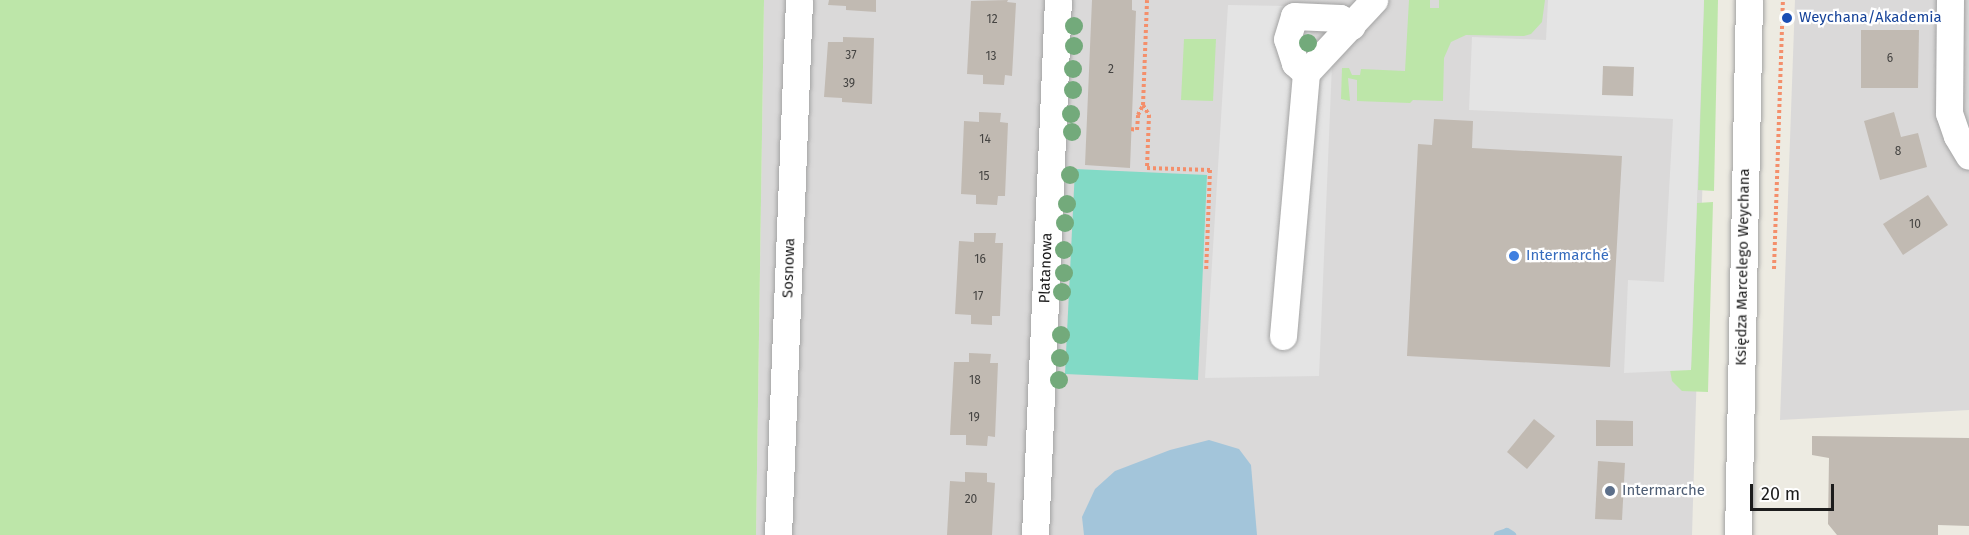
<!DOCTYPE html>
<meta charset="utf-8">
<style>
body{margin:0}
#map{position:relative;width:1969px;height:535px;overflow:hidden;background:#edebe2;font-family:"Fira Sans",sans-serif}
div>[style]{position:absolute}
.residential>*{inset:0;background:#dad9d9}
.grass>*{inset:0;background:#bde6a9}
.pitch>*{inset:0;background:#82dac6}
.parking>*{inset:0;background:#e4e4e4}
.water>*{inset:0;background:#a3c5da}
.stream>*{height:8px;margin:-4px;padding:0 4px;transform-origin:4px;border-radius:4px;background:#a3c5da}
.building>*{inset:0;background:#c1bab2}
.path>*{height:4px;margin-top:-2px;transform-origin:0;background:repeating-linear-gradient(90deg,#f48f6b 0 3px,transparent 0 6px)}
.roads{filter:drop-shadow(0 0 2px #a3a3a3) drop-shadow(0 0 2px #a3a3a3)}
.minor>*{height:27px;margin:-13.5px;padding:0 13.5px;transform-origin:13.5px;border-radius:13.5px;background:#fff}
.trees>*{width:18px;height:18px;margin:-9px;border-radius:50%;background:#73aa7b}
.dots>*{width:16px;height:16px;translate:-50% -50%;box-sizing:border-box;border:3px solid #fff;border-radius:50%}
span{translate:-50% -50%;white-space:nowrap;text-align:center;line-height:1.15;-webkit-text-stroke:4.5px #fff;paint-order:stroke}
.number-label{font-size:12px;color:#454442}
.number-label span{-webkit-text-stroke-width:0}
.transit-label{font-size:15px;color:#164399}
.left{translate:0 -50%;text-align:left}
.shop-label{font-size:15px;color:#366cbe}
.street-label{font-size:15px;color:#1c1c1c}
.service-label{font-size:15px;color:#4e5e75}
.scale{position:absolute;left:1750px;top:484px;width:84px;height:27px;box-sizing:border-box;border:3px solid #1c1c1c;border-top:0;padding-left:8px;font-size:18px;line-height:21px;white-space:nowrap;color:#1c1c1c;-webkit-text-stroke:4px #fff;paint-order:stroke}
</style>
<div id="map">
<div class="residential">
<div style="clip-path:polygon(764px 0,1708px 0,1692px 535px,756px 535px)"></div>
<div style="clip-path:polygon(1795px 0,1969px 0,1969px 410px,1780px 420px)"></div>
</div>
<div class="grass">
<div style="clip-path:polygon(0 0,764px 0,756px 535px,0 535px)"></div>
<div style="clip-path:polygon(1409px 0,1430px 0,1430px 8px,1439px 8px,1439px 0,1545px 0,1542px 22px,1531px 34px,1524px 36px,1466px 35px,1451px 42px,1444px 58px,1443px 101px,1413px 100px,1410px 103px,1357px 101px,1357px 80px,1348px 78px,1350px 101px,1341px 99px,1342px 68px,1349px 68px,1352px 75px,1360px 75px,1361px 69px,1405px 71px)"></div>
<div style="clip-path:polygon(1704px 0,1718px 0,1714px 191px,1698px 190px)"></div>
<div style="clip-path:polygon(1184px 39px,1216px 39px,1213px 101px,1181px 100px)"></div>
<div style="clip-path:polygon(1713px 202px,1708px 392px,1682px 391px,1672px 381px,1670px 370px,1691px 370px,1697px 203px)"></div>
</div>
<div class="pitch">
<div style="clip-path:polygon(1075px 169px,1207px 175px,1198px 380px,1065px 374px)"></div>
</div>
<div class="parking">
<div style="clip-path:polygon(1548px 0,1704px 0,1691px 370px,1624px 373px,1628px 280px,1664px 282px,1673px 119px,1469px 110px,1472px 37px,1546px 40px)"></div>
<div style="clip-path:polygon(1228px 5px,1292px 6px,1332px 64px,1319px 376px,1205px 378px)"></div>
</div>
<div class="water">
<div style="clip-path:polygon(1209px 440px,1239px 449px,1251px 465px,1257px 535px,1084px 535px,1082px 517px,1095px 489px,1115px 471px,1170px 450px)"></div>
</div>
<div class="stream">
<div style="left:1498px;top:535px;width:9px;rotate:-18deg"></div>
<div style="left:1507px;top:532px;width:6px;rotate:31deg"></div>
</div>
<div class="building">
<div style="clip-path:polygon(829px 0,876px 0,876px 12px,846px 10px,846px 6px,828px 5px)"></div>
<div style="clip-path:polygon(1008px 0,1007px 2px,1016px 3px,1012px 76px,1005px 75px,1004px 85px,983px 84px,983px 75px,967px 74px,971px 1px)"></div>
<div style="clip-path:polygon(1092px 0,1132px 0,1132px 10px,1136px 11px,1130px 168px,1085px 165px)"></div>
<div style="clip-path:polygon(1861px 30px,1919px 30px,1918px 88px,1861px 88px)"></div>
<div style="clip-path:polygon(843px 37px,874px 38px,872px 104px,842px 102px,842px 98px,824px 97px,828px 42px,843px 42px)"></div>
<div style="clip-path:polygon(1603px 66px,1634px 67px,1633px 96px,1602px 95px)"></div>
<div style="clip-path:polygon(979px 112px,1001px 113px,1000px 122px,1008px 123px,1005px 196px,998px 196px,997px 205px,976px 204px,976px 195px,961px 194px,964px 121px,979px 122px)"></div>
<div style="clip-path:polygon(1894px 112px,1901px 137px,1918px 133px,1927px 167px,1880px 180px,1864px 121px)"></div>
<div style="clip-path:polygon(1434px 119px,1473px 121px,1472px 148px,1622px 156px,1610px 367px,1407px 356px,1418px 144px,1432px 145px)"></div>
<div style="clip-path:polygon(1928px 195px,1948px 225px,1903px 255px,1883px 224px)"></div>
<div style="clip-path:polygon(974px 233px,996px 233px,995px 243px,1003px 243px,1000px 316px,992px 316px,992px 325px,971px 324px,971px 315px,955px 314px,959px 241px,974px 242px)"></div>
<div style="clip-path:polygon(969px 353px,991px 354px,990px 363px,998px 363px,995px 437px,988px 436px,987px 446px,966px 445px,966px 435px,950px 435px,954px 362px,969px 362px)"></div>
<div style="clip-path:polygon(1534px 419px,1555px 436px,1527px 469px,1507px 452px)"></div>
<div style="clip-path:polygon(1596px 420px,1633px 421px,1633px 446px,1596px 446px)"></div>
<div style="clip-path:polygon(1812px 436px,1969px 438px,1969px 526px,1938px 525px,1938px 535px,1837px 535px,1828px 524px,1829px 458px,1812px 455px)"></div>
<div style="clip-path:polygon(1598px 461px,1625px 463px,1622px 520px,1595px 519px)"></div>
<div style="clip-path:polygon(965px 472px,987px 473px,987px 482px,995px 483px,992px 535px,947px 535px,950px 481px,965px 482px)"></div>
</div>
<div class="path">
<div style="left:1143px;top:105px;width:12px;rotate:59deg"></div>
<div style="left:1149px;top:115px;width:53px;rotate:92.2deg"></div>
<div style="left:1147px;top:168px;width:63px;rotate:1.8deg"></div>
<div style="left:1210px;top:170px;width:102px;rotate:92.2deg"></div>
<div style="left:1131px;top:129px;width:6px;rotate:9deg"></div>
<div style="left:1137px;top:130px;width:15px;rotate:-86deg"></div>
<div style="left:1138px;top:115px;width:11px;rotate:-63deg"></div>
<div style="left:1143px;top:105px;width:105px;rotate:-87.8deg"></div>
<div style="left:1774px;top:269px;width:269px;rotate:-88.1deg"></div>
</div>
<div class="roads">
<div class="minor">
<div style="left:1950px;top:0;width:113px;rotate:90.5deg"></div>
<div style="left:1949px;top:113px;width:24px;rotate:71deg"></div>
<div style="left:1957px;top:136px;width:23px;rotate:59deg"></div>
<div style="left:1306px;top:73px;width:15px;rotate:-138deg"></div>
<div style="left:1295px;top:63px;width:25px;rotate:-108deg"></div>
<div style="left:1287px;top:39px;width:24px;rotate:-73deg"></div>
<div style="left:1294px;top:16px;width:46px;rotate:2.5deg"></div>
<div style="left:1340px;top:18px;width:14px;rotate:34deg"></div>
<div style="left:1283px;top:336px;width:264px;rotate:-85deg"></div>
<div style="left:1306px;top:73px;width:100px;rotate:-47deg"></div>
<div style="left:778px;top:535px;width:535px;rotate:-87.75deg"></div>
<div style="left:1035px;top:535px;width:535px;rotate:-87.54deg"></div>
<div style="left:1738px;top:535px;width:535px;rotate:-88.82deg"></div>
</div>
</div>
<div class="trees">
<div style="left:1074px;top:26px"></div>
<div style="left:1308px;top:43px"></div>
<div style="left:1074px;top:46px"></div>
<div style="left:1073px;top:69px"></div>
<div style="left:1073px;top:90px"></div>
<div style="left:1071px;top:114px"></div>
<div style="left:1072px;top:132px"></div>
<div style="left:1070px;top:175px"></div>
<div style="left:1067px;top:204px"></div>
<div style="left:1065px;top:223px"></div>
<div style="left:1064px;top:250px"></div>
<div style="left:1064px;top:273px"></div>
<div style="left:1062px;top:292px"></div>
<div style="left:1061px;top:335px"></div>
<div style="left:1060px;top:358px"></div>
<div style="left:1059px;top:380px"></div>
</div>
<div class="dots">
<div style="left:1787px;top:18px;background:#1a4fb4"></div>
<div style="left:1514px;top:256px;background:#3f7fe0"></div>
<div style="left:1610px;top:491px;background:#5c6f8a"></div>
</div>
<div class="number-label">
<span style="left:992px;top:20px">12</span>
<span style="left:851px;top:56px">37</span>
<span style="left:991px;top:57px">13</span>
<span style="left:1890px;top:59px">6</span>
<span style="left:1111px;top:70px">2</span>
<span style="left:849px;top:84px">39</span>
<span style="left:985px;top:140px">14</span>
<span style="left:1898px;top:152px">8</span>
<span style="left:984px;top:177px">15</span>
<span style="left:1915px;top:225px">10</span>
<span style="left:980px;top:260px">16</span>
<span style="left:978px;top:297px">17</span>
<span style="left:975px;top:381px">18</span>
<span style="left:974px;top:418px">19</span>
<span style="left:971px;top:500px">20</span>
</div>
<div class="transit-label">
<span class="left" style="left:1799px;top:18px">Weychana/Akademia</span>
</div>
<div class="shop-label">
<span class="left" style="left:1526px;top:256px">Intermarché</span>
</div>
<div class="street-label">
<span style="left:1743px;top:267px;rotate:-89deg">Księdza Marcelego Weychana</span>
<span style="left:789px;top:268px;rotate:-88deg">Sosnowa</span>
<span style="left:1046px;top:268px;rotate:-88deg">Platanowa</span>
</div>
<div class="service-label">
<span class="left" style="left:1622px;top:491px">Intermarche</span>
</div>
<div class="scale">20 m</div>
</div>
